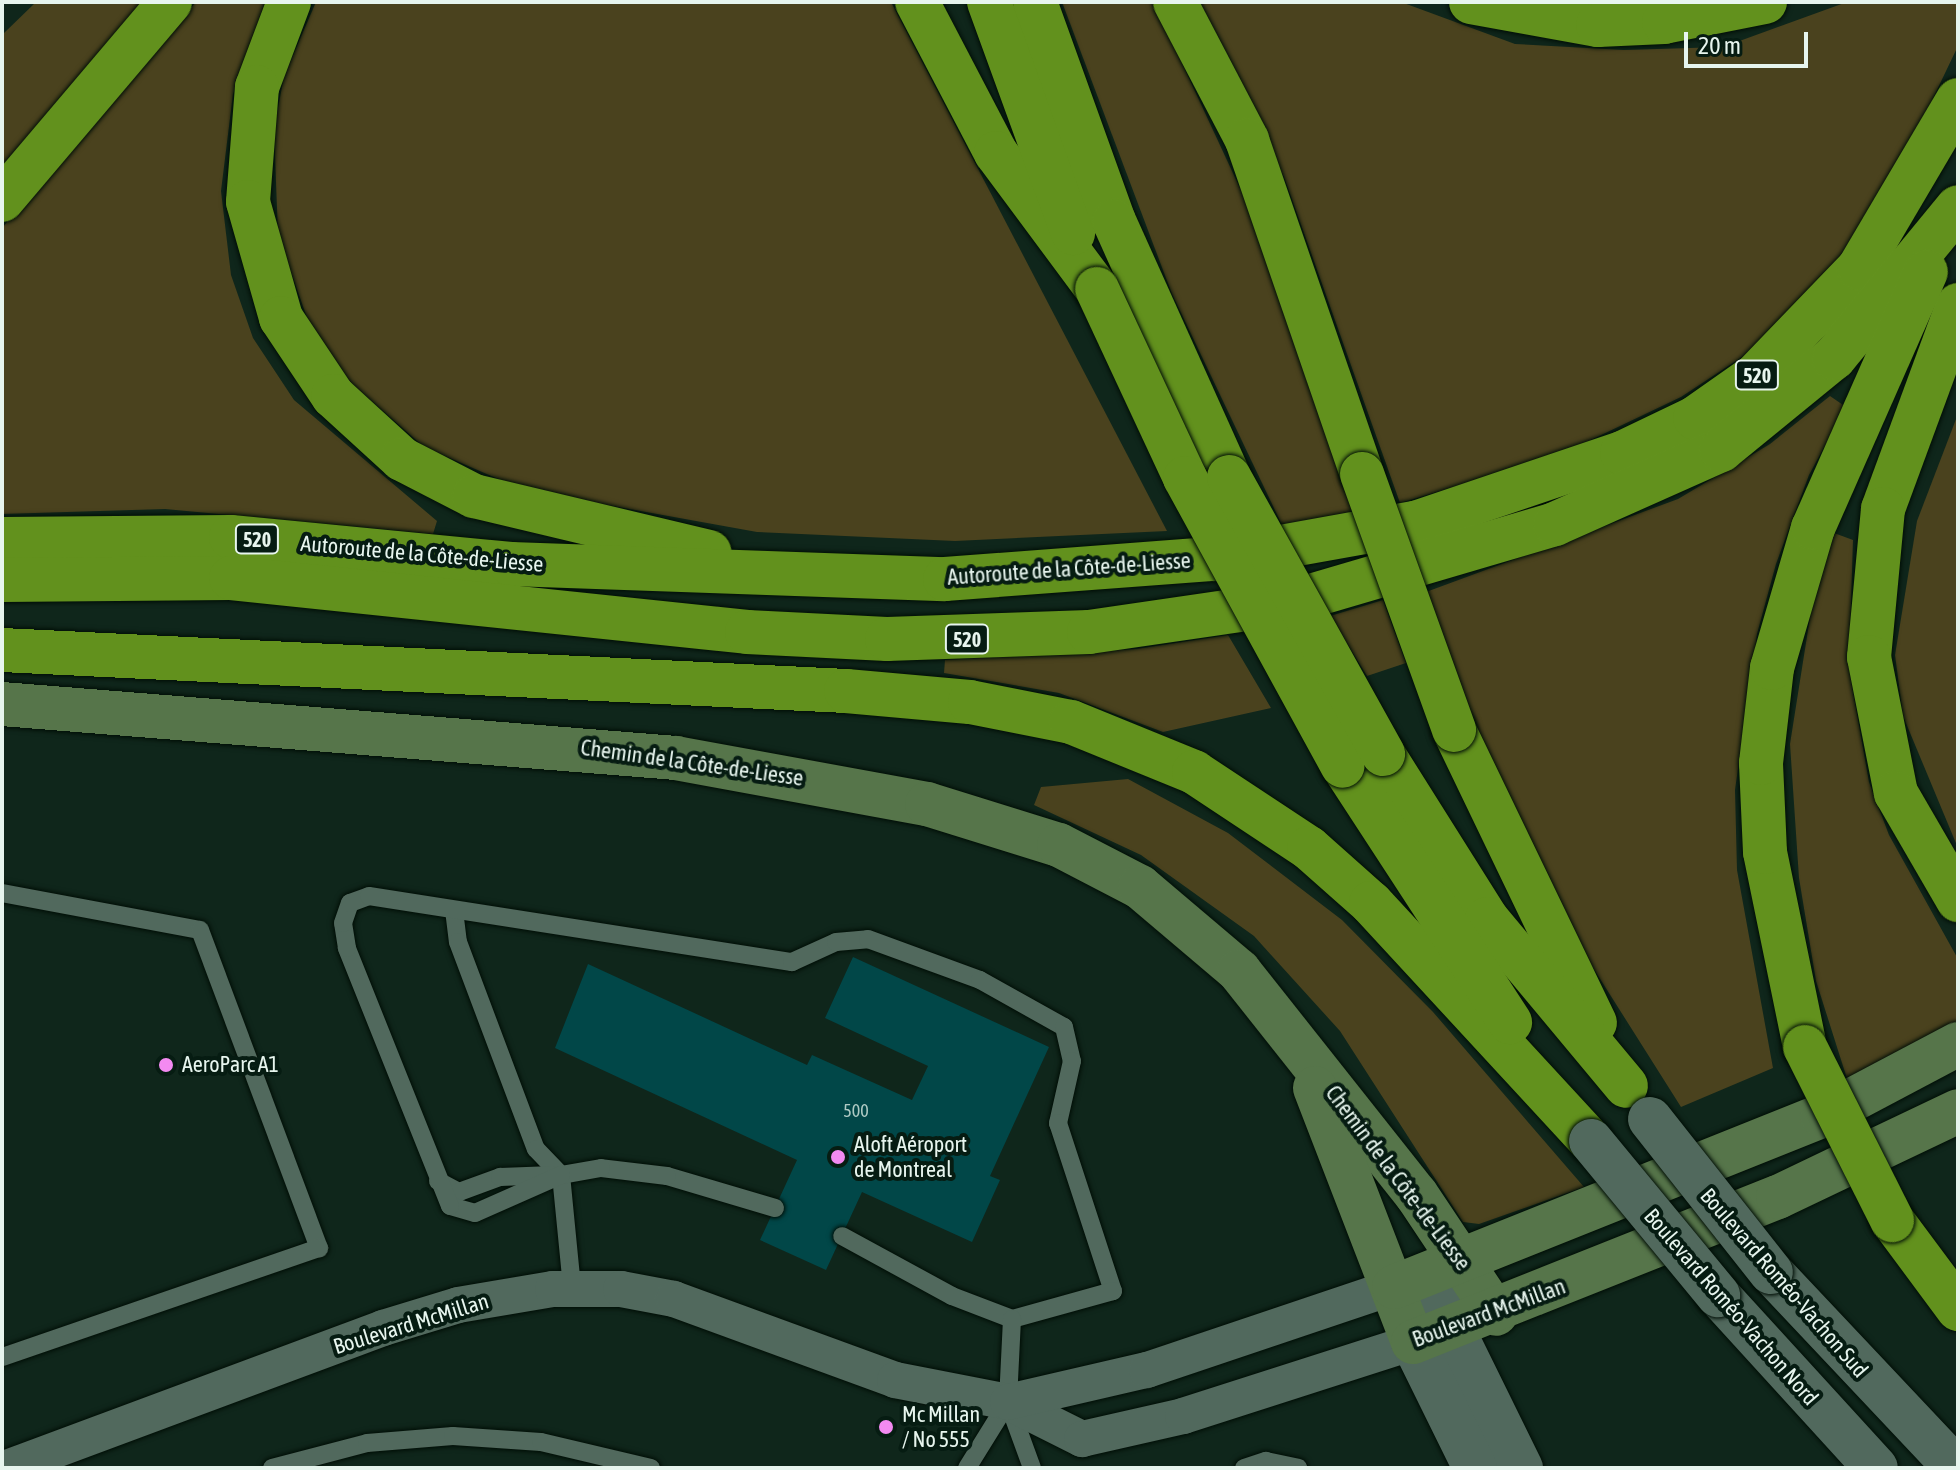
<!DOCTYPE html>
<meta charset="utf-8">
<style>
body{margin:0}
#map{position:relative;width:1960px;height:1470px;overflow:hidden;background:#0f261b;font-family:"Asap Condensed",sans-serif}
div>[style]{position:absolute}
.green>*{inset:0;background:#4a421e}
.building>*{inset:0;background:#014748}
.roads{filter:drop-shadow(0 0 2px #000e06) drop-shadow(0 0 2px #000e06)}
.service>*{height:18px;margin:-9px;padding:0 9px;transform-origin:9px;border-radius:9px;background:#51695d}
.minor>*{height:36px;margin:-18px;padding:0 18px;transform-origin:18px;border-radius:18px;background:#51695d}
.tertiary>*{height:44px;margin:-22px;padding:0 22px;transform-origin:22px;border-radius:22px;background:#51695d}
.secondary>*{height:44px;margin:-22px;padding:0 22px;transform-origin:22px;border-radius:22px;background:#56754a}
.motorway>*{height:44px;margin:-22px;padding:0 22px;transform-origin:22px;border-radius:22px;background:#62911d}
.bridges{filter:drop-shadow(0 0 2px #000e06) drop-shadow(0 0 2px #000e06)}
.tertiary-bridge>*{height:44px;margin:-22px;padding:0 22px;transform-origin:22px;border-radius:22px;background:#51695d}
.motorway-bridge>*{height:44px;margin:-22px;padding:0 22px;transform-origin:22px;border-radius:22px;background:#62911d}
.dots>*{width:22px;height:22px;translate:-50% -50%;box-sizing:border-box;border:4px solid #061c12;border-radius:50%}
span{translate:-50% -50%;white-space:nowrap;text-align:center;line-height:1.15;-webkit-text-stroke:8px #061c12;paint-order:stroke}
.number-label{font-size:18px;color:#aecac4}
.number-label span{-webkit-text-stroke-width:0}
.shield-label span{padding:2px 6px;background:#061c12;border:2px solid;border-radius:6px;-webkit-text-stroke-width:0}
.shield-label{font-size:20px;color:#e7f5ee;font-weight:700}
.street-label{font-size:22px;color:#e7f5ee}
.poi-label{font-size:22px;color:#e7f5ee}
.left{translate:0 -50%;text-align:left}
.frame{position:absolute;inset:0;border:4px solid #e7f5ee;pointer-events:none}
.scale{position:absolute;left:1684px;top:32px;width:124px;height:36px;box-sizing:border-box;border:4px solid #e7f5ee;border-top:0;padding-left:10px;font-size:24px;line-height:28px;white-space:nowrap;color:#e7f5ee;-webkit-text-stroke:6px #061c12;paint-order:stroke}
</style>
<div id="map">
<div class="green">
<div style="clip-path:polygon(36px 2px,144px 2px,2px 168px,2px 35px)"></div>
<div style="clip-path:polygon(196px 2px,265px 2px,233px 94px,221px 191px,231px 275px,253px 338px,294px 400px,437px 521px,433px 534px,165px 509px,2px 514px,2px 228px)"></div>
<div style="clip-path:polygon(316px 2px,891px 2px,1167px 531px,955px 541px,757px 532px,524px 490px,424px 447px,344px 377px,312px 332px,278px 235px,274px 129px,284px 76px)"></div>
<div style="clip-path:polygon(1062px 2px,1154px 3px,1258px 227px,1357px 515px,1282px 525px,1172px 294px)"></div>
<div style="clip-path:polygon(1195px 2px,1401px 2px,1515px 44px,1624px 50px,1723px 47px,1847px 2px,1958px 2px,1958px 46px,1879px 211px,1771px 338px,1681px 397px,1555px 457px,1400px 503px,1284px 177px)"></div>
<div style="clip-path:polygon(1830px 396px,1846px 407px,1809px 475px,1776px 564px,1757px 634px,1735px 790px,1737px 870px,1773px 1068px,1681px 1107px,1578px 944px,1503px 804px,1426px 592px,1678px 499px,1770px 444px)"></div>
<div style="clip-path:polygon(1958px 414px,1958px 848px,1903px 716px,1895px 655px,1917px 521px)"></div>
<div style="clip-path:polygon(1834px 533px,1853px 540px,1849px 669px,1869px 782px,1889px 835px,1958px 959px,1958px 1024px,1849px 1085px,1816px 981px,1799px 878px,1790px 744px,1811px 611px)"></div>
<div style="clip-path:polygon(1383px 600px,1406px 663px,1367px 676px,1330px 616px)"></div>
<div style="clip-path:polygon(1228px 635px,1271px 708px,1163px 732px,1059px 693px,944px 673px,945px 660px,1136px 649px)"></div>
<div style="clip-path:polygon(1128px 779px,1228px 833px,1342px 920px,1433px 1012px,1584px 1187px,1479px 1224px,1463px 1222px,1340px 1031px,1254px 936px,1141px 855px,1034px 805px,1041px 787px)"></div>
</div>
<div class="building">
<div style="clip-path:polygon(853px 957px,1049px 1047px,990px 1176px,1000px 1180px,972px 1242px,862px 1192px,826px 1270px,760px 1240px,797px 1160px,555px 1048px,588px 964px,807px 1065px,812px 1055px,912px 1100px,928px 1066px,825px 1018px)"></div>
</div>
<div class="roads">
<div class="service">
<div style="left:2px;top:893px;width:201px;rotate:10.6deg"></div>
<div style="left:200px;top:930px;width:340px;rotate:69.5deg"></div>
<div style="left:319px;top:1248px;width:335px;rotate:161deg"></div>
<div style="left:454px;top:910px;width:32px;rotate:83deg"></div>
<div style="left:458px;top:942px;width:221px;rotate:69.4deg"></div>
<div style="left:536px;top:1149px;width:36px;rotate:46deg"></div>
<div style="left:561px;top:1175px;width:114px;rotate:84.4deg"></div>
<div style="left:438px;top:1181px;width:24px;rotate:28deg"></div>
<div style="left:459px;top:1192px;width:44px;rotate:-20.1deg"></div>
<div style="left:500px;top:1177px;width:53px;rotate:-2.2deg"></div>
<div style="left:775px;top:1208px;width:113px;rotate:-163.5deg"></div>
<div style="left:667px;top:1176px;width:66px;rotate:-173.1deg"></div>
<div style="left:601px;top:1168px;width:41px;rotate:170.1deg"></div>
<div style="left:561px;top:1175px;width:94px;rotate:156.2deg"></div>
<div style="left:475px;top:1213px;width:26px;rotate:-164deg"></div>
<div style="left:450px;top:1206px;width:278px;rotate:-111.8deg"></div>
<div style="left:347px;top:948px;width:25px;rotate:-99deg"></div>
<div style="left:343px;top:923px;width:21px;rotate:-71deg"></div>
<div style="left:350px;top:903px;width:20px;rotate:-20deg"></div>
<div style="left:369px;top:896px;width:428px;rotate:8.9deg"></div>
<div style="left:792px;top:962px;width:48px;rotate:-24.4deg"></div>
<div style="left:836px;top:942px;width:32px;rotate:-5deg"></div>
<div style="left:868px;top:939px;width:119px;rotate:20.1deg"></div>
<div style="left:980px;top:980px;width:96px;rotate:29.2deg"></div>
<div style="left:1064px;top:1027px;width:35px;rotate:77deg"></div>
<div style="left:1072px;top:1061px;width:64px;rotate:102.7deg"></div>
<div style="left:1058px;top:1123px;width:177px;rotate:71.9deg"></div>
<div style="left:1113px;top:1291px;width:105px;rotate:164.5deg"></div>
<div style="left:1012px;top:1319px;width:64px;rotate:-159deg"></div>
<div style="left:952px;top:1296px;width:125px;rotate:-151.4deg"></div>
<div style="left:1012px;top:1319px;width:83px;rotate:92.8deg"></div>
<div style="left:1008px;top:1402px;width:70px;rotate:70deg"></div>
<div style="left:272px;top:1468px;width:98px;rotate:-14.7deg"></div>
<div style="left:367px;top:1443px;width:86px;rotate:-4.7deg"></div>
<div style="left:453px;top:1436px;width:88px;rotate:3.9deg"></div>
<div style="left:541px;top:1442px;width:113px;rotate:13.3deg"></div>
<div style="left:967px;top:1468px;width:78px;rotate:-58.2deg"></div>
<div style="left:1244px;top:1468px;width:23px;rotate:-18deg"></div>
<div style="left:1266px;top:1461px;width:33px;rotate:12deg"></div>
</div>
<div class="minor">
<div style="left:1008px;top:1402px;width:83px;rotate:26.6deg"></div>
<div style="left:1082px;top:1439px;width:104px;rotate:-12.8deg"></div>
<div style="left:1183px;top:1416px;width:242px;rotate:-17.8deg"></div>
<div style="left:7px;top:1468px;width:401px;rotate:-20.4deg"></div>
<div style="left:383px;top:1328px;width:78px;rotate:-17deg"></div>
<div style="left:458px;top:1305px;width:96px;rotate:-9.6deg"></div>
<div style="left:553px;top:1289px;width:68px"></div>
<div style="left:621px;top:1289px;width:54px;rotate:10.7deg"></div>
<div style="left:674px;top:1299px;width:235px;rotate:20.1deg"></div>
<div style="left:895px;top:1380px;width:115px;rotate:11deg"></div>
<div style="left:1008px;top:1402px;width:143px;rotate:-13deg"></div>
<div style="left:1147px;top:1370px;width:261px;rotate:-18.6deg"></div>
</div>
<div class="tertiary">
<div style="left:1771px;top:1272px;width:270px;rotate:46.7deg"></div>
<div style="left:1427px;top:1277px;width:213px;rotate:63.8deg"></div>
<div style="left:1718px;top:1295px;width:234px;rotate:47.6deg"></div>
<div style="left:1413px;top:1342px;width:140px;rotate:63.8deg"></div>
</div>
<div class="secondary">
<div style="left:2px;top:704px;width:676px;rotate:4.58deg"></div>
<div style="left:676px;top:758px;width:255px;rotate:10.4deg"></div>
<div style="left:927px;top:804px;width:138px;rotate:17.3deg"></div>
<div style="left:1059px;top:845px;width:91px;rotate:27.4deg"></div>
<div style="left:1140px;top:887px;width:130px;rotate:40.3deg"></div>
<div style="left:1239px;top:971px;width:285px;rotate:51.6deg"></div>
<div style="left:1416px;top:1194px;width:144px;rotate:56.3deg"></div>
<div style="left:1315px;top:1088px;width:272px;rotate:68.9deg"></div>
<div style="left:1413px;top:1342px;width:393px;rotate:-21.7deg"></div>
<div style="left:1778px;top:1197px;width:199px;rotate:-25.5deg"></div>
<div style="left:1394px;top:1287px;width:461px;rotate:-21.8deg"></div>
<div style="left:1822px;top:1116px;width:154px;rotate:-27.9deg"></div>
</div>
<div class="motorway">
<div style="left:289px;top:2px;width:91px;rotate:110.6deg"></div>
<div style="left:257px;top:87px;width:115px;rotate:94.5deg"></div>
<div style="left:248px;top:202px;width:121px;rotate:74.1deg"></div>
<div style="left:281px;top:318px;width:94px;rotate:56.3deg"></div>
<div style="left:333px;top:396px;width:93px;rotate:42.4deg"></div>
<div style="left:402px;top:459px;width:81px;rotate:27.2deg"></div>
<div style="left:474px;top:496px;width:242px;rotate:13.4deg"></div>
<div style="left:917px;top:2px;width:170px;rotate:62.4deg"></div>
<div style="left:996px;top:153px;width:169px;rotate:53.4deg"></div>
<div style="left:989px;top:2px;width:246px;rotate:70deg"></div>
<div style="left:1035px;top:2px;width:233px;rotate:70.2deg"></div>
<div style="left:1114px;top:221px;width:281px;rotate:65.8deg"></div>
<div style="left:1175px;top:2px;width:156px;rotate:62.4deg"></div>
<div style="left:1247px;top:140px;width:353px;rotate:71deg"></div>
<div style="left:1471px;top:2px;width:129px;rotate:10.3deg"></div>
<div style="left:1598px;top:25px;width:66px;rotate:-2.6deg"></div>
<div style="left:1664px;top:22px;width:103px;rotate:-11.2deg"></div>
<div style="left:2px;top:200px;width:260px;rotate:-49.7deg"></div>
<div style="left:1958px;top:305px;width:217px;rotate:110.2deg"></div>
<div style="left:1883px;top:509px;width:149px;rotate:95.4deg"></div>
<div style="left:1869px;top:657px;width:139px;rotate:78.8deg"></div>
<div style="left:1896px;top:793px;width:124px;rotate:59.9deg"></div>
<div style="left:2px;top:539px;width:229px;rotate:-0.5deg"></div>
<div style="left:231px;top:537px;width:281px;rotate:5.5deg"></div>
<div style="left:511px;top:564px;width:434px;rotate:2deg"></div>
<div style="left:945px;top:579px;width:270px;rotate:-4.3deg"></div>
<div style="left:1214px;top:559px;width:204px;rotate:-10.2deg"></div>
<div style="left:1415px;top:523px;width:219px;rotate:-18.7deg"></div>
<div style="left:1622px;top:453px;width:81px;rotate:-25.6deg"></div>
<div style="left:1695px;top:418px;width:73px;rotate:-35deg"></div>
<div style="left:1755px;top:376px;width:150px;rotate:-46.1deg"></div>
<div style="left:1859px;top:268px;width:195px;rotate:-59.5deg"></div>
<div style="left:2px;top:580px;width:229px;rotate:-0.5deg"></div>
<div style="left:231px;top:578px;width:519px;rotate:5.97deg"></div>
<div style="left:747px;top:632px;width:140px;rotate:2.9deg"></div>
<div style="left:887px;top:639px;width:202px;rotate:-2deg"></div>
<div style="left:1089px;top:632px;width:200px;rotate:-8.3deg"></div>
<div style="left:1287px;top:603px;width:279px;rotate:-16.4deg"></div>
<div style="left:1555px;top:524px;width:182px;rotate:-24deg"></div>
<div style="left:1721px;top:450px;width:146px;rotate:-39.2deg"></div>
<div style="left:1834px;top:358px;width:195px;rotate:-50.6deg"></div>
<div style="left:2px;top:650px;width:845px;rotate:2.78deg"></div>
<div style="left:846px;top:691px;width:124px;rotate:5.1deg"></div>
<div style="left:970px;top:702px;width:103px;rotate:11.2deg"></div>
<div style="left:1071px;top:722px;width:133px;rotate:22.1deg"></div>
<div style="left:1194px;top:772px;width:138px;rotate:33.5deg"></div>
<div style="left:1309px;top:848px;width:83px;rotate:41.6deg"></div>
<div style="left:1371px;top:903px;width:324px;rotate:47.3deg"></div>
<div style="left:1454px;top:730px;width:325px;rotate:64.3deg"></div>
<div style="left:1383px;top:754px;width:195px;rotate:57.8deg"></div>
<div style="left:1487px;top:919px;width:217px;rotate:50.2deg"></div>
<div style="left:1343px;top:766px;width:306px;rotate:56.9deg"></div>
<div style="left:1805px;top:1047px;width:199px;rotate:-101.6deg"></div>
<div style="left:1765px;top:852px;width:89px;rotate:-92.6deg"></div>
<div style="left:1761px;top:763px;width:96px;rotate:-83.4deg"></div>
<div style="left:1772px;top:668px;width:146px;rotate:-73.7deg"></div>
<div style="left:1813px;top:528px;width:280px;rotate:-66.2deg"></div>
<div style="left:1892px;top:1220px;width:111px;rotate:53.4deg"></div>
</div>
</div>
<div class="bridges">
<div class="tertiary-bridge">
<div style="left:1650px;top:1119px;width:195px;rotate:51.7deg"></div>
<div style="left:1591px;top:1141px;width:200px;rotate:50.5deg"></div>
</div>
<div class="motorway-bridge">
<div style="left:1097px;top:289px;width:208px;rotate:65deg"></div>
<div style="left:1185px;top:478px;width:328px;rotate:61.3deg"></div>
<div style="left:1362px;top:474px;width:272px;rotate:70.2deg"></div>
<div style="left:1229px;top:477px;width:317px;rotate:60.9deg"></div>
<div style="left:1805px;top:1047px;width:194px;rotate:63.3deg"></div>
</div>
</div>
<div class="dots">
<div style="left:166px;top:1065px;background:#f38af1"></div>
<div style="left:838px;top:1157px;background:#f38af1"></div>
<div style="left:886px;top:1427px;background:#f38af1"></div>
</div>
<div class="number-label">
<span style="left:856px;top:1111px">500</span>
</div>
<div class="shield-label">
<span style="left:1757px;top:375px">520</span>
<span style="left:257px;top:539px">520</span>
<span style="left:967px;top:639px">520</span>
</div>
<div class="street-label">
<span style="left:422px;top:554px;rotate:5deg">Autoroute de la Côte-de-Liesse</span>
<span style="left:1069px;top:569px;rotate:-4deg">Autoroute de la Côte-de-Liesse</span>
<span style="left:692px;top:763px;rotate:8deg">Chemin de la Côte-de-Liesse</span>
<span style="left:1398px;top:1178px;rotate:53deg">Chemin de la Côte-de-Liesse</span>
<span style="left:1784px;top:1283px;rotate:49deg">Boulevard Roméo-Vachon Sud</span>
<span style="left:1731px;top:1307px;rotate:49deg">Boulevard Roméo-Vachon Nord</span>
<span style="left:1489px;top:1313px;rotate:-20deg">Boulevard McMillan</span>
<span style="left:411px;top:1324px;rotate:-17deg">Boulevard McMillan</span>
</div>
<div class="poi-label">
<span class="left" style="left:182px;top:1065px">AeroParc A1</span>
<span class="left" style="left:854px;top:1157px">Aloft Aéroport<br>de Montreal</span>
<span class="left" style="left:902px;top:1427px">Mc Millan<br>/ No 555</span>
</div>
<div class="frame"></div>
<div class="scale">20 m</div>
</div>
